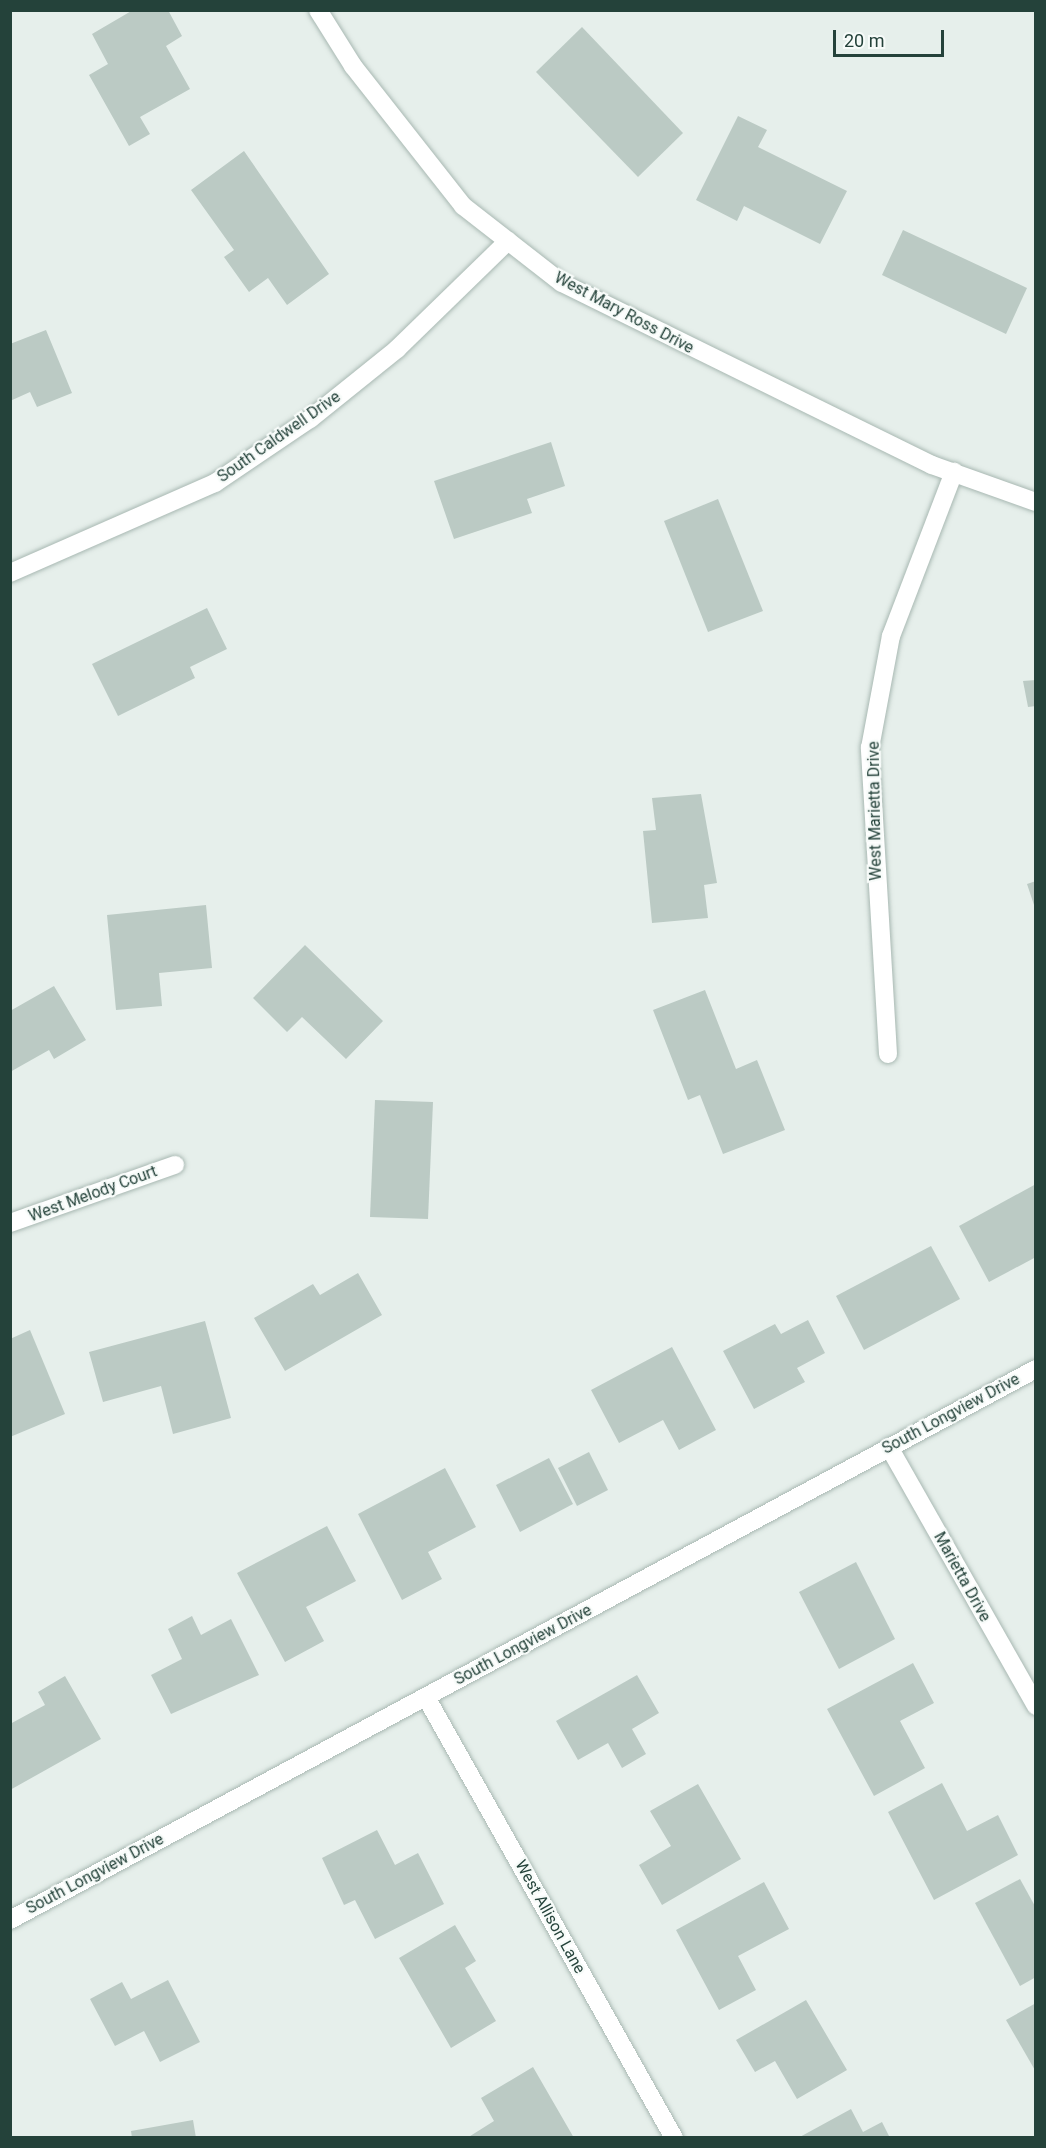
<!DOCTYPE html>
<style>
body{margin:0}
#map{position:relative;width:1046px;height:2148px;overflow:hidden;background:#e6efeb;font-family:Roboto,sans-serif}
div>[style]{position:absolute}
.building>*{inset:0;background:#bbcac4}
.roads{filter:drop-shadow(0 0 2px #a8b8b2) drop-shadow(0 0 2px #a8b8b2)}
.street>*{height:18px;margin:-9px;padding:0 9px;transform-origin:9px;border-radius:9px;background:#fff}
span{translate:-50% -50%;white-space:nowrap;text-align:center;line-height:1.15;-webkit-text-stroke:4.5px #f7fbf9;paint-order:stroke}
.street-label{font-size:16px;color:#24423a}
.frame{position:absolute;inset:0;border:12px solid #24423a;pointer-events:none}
.scale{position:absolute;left:833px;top:30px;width:111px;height:27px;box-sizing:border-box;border:3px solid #24423a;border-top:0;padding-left:8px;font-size:18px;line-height:21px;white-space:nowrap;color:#24423a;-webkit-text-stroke:4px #f7fbf9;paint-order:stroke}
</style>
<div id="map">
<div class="building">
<div style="clip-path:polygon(133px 10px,168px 10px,182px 36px,166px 46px,190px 89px,140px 117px,150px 134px,129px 146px,89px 75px,108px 64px,92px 34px)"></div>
<div style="clip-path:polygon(582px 27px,683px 133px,638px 177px,536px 72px)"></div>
<div style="clip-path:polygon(738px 116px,767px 130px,758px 147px,847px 191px,820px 244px,744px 206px,737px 221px,696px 200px)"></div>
<div style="clip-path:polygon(244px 151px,329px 274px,287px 305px,268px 278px,249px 292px,224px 257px,234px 250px,191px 190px)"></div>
<div style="clip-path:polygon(903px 230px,1027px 288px,1006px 334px,882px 275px)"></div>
<div style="clip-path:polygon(46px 330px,72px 393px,37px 407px,30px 392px,10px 401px,10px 344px)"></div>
<div style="clip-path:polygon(551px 442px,565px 486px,527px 499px,532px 513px,454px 539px,434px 481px)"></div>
<div style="clip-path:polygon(718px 499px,763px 611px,708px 632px,664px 521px)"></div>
<div style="clip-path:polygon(207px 608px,227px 649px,190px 667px,195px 678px,118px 716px,92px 664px)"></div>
<div style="clip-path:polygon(1036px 680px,1036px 706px,1028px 707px,1023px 681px)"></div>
<div style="clip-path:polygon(701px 794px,717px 883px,704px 885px,708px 918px,652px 923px,643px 831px,656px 830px,652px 798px)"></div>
<div style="clip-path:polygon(1036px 881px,1036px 908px,1035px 908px,1027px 884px)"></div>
<div style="clip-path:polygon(206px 905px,212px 968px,159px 973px,162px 1006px,116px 1010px,107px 915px)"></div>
<div style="clip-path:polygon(305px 945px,383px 1021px,346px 1059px,302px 1017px,287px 1032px,253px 998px)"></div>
<div style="clip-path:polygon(54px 986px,86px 1040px,54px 1059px,49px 1050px,10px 1072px,10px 1011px)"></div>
<div style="clip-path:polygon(705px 990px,736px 1069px,757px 1060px,785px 1130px,723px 1154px,700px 1095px,688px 1100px,653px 1010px)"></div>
<div style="clip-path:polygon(375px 1100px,433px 1102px,428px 1219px,370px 1217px)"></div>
<div style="clip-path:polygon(1036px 1184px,1036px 1257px,989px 1282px,959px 1226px)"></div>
<div style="clip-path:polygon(931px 1246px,960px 1299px,864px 1350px,836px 1296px)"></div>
<div style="clip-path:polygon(358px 1273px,382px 1315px,285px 1371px,254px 1318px,313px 1284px,320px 1295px)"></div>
<div style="clip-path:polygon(808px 1320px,825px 1353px,797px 1368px,805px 1382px,754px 1409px,723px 1351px,775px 1324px,781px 1334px)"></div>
<div style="clip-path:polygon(205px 1321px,231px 1418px,173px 1434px,161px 1386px,103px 1402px,89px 1352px)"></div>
<div style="clip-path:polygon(30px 1330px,65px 1414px,10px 1437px,10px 1339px)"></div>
<div style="clip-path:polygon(672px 1347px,716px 1430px,679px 1450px,663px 1420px,619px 1443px,591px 1390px)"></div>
<div style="clip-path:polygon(589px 1452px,608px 1490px,577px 1506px,558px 1468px)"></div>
<div style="clip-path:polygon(549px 1458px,573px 1504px,520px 1532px,496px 1485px)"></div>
<div style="clip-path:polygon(445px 1468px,476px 1527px,428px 1552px,442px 1579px,402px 1600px,358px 1514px)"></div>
<div style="clip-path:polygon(327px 1526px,356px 1581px,306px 1607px,324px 1641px,285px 1662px,237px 1573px)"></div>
<div style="clip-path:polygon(856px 1562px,895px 1639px,839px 1669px,799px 1592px)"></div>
<div style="clip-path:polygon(192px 1616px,201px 1635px,231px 1619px,259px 1675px,171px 1714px,151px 1675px,182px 1659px,168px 1629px)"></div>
<div style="clip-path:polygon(913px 1663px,934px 1703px,900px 1721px,925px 1768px,874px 1796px,827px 1709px)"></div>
<div style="clip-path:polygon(637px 1675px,659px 1713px,632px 1729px,646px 1754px,622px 1768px,608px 1743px,578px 1760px,556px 1721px)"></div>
<div style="clip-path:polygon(65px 1676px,101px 1739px,10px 1790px,10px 1724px,45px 1705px,38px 1692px)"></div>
<div style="clip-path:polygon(942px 1783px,967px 1831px,998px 1815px,1018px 1855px,934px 1900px,888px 1812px)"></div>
<div style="clip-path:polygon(698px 1784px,741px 1859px,662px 1905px,639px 1865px,671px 1846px,650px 1811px)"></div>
<div style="clip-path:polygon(377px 1830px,395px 1865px,418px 1853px,444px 1904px,375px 1939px,355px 1900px,344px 1905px,322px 1858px)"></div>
<div style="clip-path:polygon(1020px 1879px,1036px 1908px,1036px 1977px,1020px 1986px,975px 1903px)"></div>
<div style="clip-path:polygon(764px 1882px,789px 1929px,738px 1956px,756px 1990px,719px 2010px,676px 1930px)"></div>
<div style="clip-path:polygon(455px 1925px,476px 1961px,465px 1968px,496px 2021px,451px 2048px,399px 1958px)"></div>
<div style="clip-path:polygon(168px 1980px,200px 2042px,160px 2062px,144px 2031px,115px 2046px,90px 1999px,122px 1982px,131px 1999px)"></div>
<div style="clip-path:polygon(806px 2000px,847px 2070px,797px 2099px,775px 2061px,755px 2072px,736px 2040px)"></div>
<div style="clip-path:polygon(1036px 2003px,1036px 2072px,1006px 2020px)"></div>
<div style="clip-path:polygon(533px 2067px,574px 2138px,467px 2138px,494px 2121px,481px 2098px)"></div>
<div style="clip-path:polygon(851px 2109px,863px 2132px,882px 2122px,890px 2138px,798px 2138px)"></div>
<div style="clip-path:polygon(193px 2120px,196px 2138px,132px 2138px,131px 2131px)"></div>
</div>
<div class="roads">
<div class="street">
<div style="left:318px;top:10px;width:66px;rotate:58deg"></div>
<div style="left:353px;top:66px;width:178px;rotate:51.8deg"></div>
<div style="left:463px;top:206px;width:125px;rotate:37.9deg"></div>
<div style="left:562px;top:283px;width:412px;rotate:26.2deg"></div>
<div style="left:932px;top:465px;width:110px;rotate:19.6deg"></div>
<div style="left:10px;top:573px;width:224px;rotate:-23.7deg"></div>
<div style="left:215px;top:483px;width:115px;rotate:-34deg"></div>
<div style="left:310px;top:419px;width:112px;rotate:-38.8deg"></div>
<div style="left:397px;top:349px;width:155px;rotate:-44.2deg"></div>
<div style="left:888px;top:1054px;width:307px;rotate:-93.4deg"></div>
<div style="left:870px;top:748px;width:114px;rotate:-79.4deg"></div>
<div style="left:891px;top:636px;width:176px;rotate:-69deg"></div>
<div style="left:10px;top:1223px;width:175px;rotate:-19.4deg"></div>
<div style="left:889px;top:1447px;width:298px;rotate:60.4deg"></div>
<div style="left:426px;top:1697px;width:506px;rotate:60.65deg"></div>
<div style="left:10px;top:1920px;width:1165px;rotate:-28.24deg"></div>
</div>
</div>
<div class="street-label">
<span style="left:624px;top:313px;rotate:28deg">West Mary Ross Drive</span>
<span style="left:279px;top:437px;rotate:-35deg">South Caldwell Drive</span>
<span style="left:875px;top:811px;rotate:-91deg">West Marietta Drive</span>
<span style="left:93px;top:1194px;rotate:-20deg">West Melody Court</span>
<span style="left:951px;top:1414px;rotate:-28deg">South Longview Drive</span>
<span style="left:962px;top:1577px;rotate:61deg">Marietta Drive</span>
<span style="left:523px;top:1645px;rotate:-28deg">South Longview Drive</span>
<span style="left:95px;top:1874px;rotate:-28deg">South Longview Drive</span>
<span style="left:550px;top:1917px;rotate:61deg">West Allison Lane</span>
</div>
<div class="frame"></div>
<div class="scale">20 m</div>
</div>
